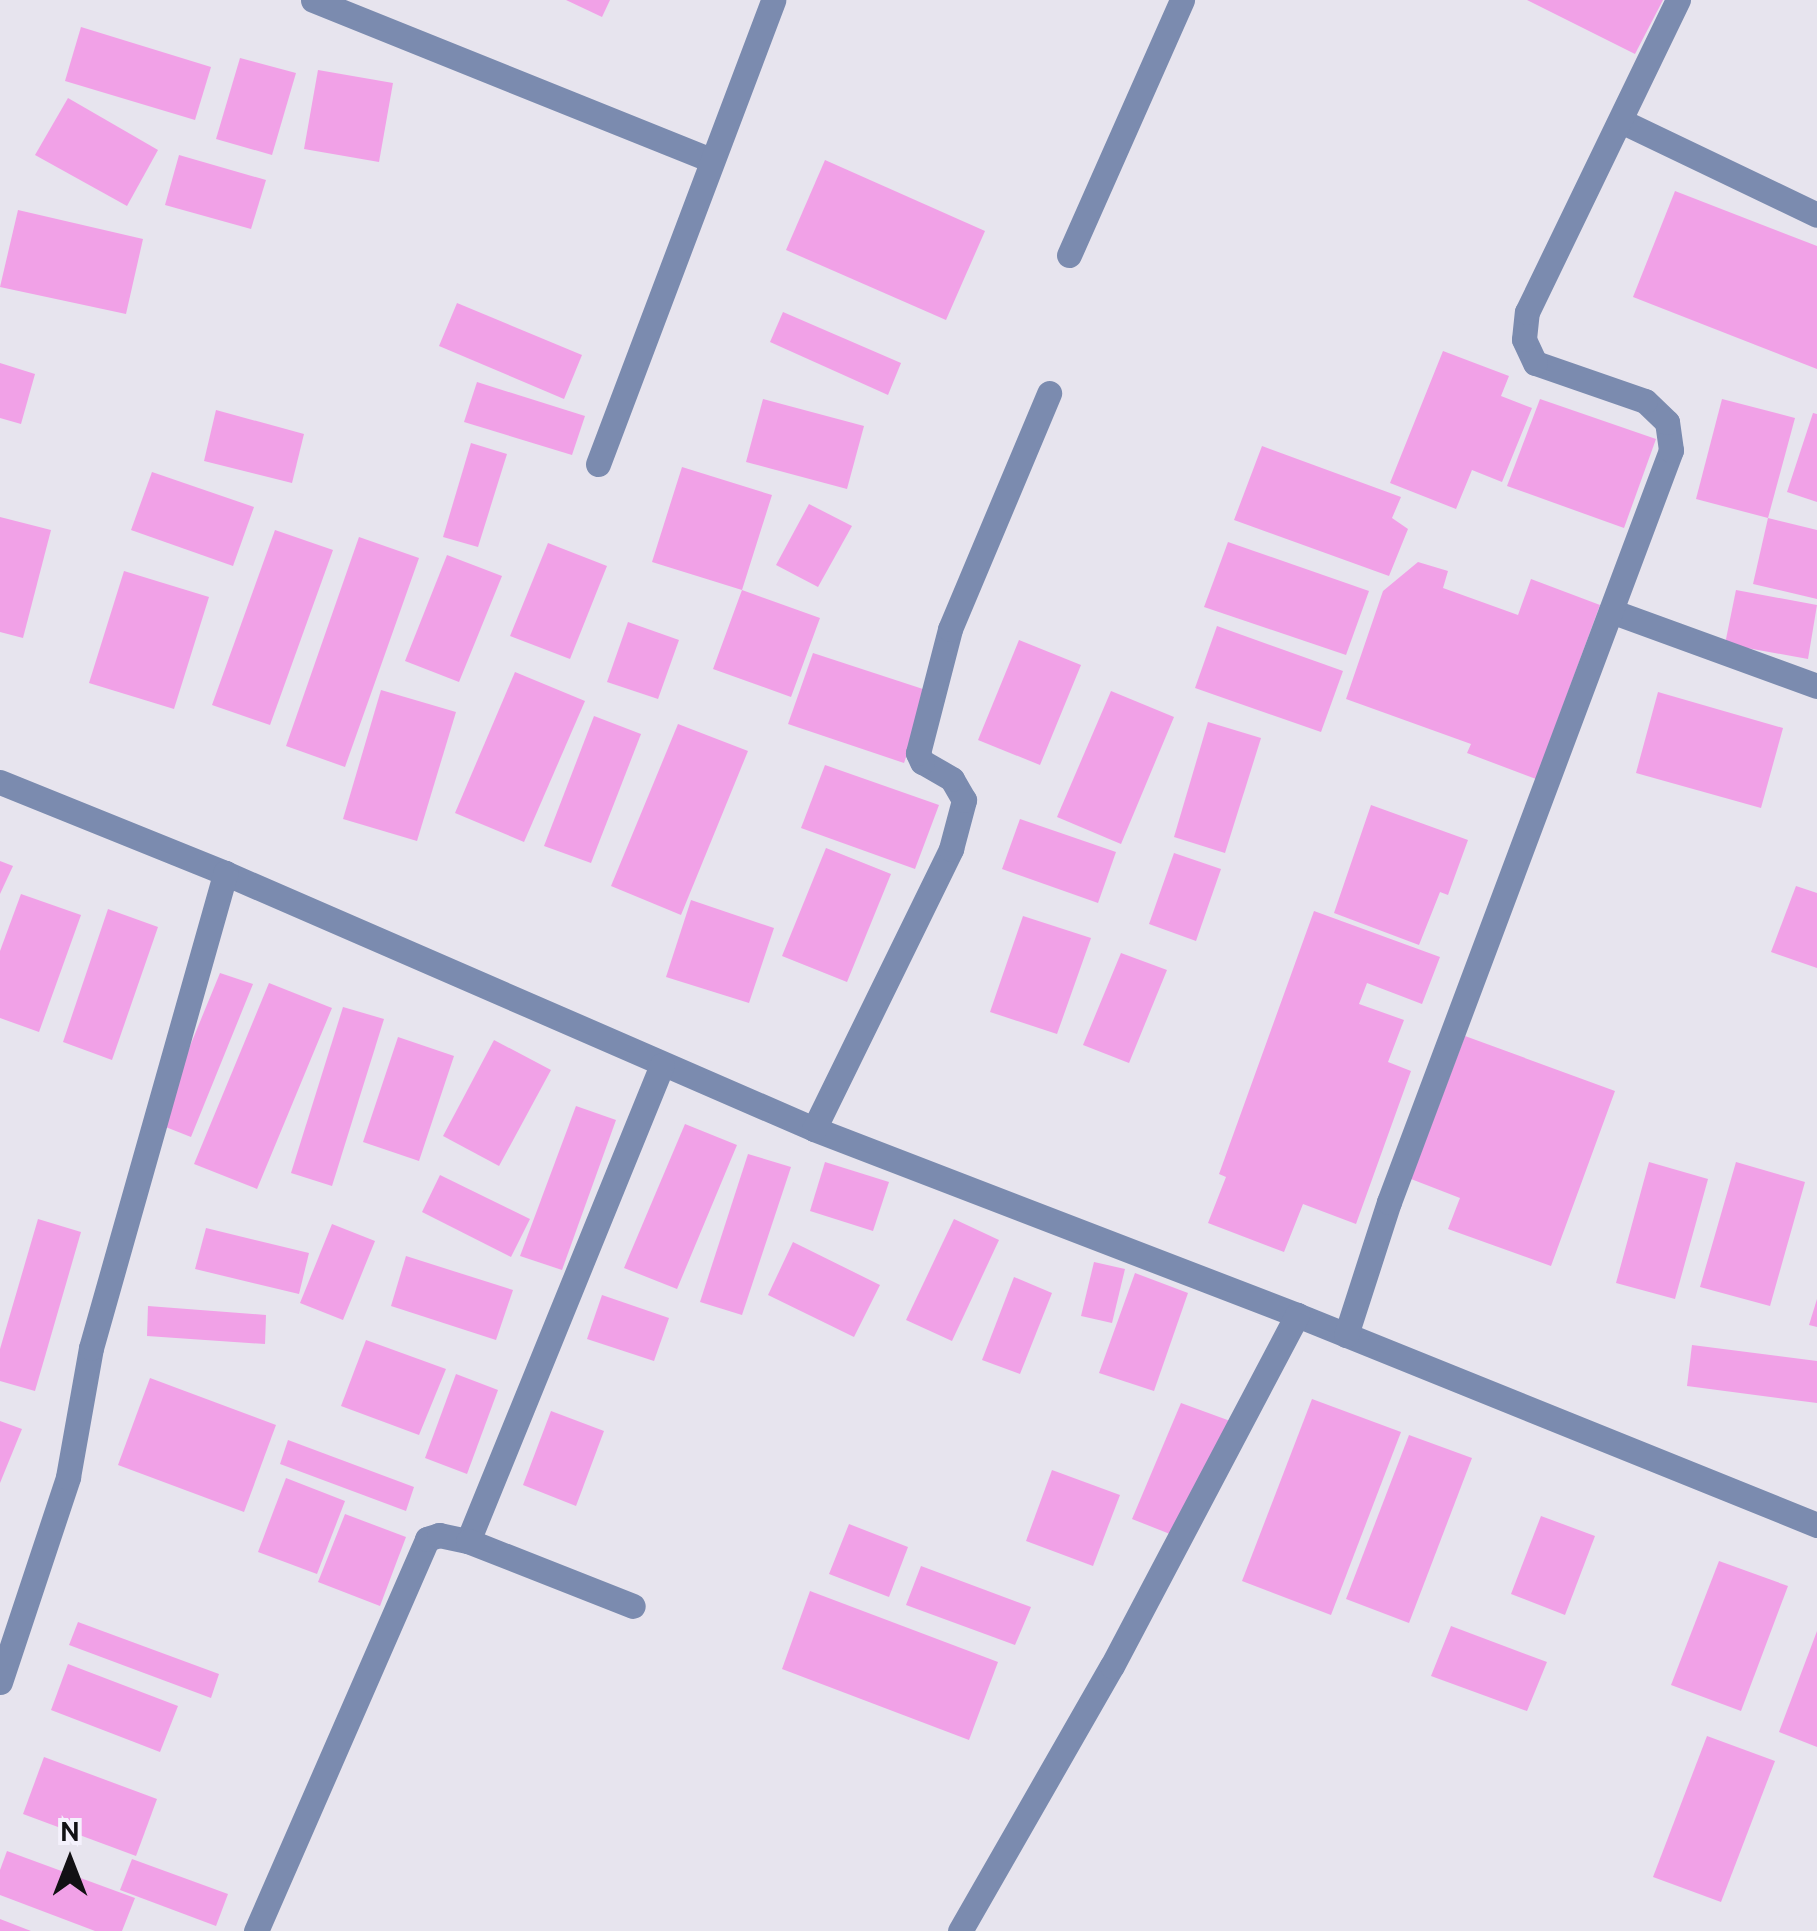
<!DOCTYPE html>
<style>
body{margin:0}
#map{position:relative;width:1817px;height:1931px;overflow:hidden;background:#e7e4ee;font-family:Cabin,sans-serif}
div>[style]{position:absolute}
.building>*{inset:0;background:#f1a1e7}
.street>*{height:25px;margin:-12.5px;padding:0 12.5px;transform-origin:12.5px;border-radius:12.5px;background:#7b8baf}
span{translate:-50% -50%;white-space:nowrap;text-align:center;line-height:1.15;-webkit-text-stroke:10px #f4f1fc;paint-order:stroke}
.north{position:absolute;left:20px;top:1811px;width:100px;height:100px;-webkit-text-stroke:8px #f4f1fc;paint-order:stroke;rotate:0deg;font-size:28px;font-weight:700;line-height:40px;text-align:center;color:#121114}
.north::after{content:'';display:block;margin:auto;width:35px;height:45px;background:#121114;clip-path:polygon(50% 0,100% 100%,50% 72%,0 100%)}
</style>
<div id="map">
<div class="building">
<div style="clip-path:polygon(566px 0,610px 0,602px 17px)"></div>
<div style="clip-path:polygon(1527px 0,1663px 0,1635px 54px)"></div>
<div style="clip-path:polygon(81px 27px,211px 67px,195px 120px,65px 81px)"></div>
<div style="clip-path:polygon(240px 58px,296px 73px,272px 155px,216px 139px)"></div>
<div style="clip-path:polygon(318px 70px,393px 83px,379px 162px,304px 149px)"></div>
<div style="clip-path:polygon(68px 98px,158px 150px,127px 206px,35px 155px)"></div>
<div style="clip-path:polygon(179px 155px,266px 180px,251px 229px,165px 205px)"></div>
<div style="clip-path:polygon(825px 160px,985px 231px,946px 320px,786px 250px)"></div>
<div style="clip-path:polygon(1675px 191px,1817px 246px,1817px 369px,1633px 297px)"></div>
<div style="clip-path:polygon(18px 210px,143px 239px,126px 314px,0 287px)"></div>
<div style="clip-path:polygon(457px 303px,582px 355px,564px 399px,439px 346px)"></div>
<div style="clip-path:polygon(783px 312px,901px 363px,888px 395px,770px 342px)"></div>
<div style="clip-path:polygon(1443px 351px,1509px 376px,1501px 396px,1532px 408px,1502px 482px,1472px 470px,1456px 509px,1390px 483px)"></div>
<div style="clip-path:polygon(0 363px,35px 374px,21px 424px,0 418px)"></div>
<div style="clip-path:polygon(477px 382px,585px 416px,572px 455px,464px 422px)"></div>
<div style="clip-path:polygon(763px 399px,864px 426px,847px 489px,746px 462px)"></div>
<div style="clip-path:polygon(1540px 399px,1656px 439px,1624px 528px,1507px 486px)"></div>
<div style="clip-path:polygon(1722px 399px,1795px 418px,1768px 518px,1696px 499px)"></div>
<div style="clip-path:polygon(216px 410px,304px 434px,292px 483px,204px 461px)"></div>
<div style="clip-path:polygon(1813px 413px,1817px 414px,1817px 502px,1787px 492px)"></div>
<div style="clip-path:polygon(471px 443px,507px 454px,478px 547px,443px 537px)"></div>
<div style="clip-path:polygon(1262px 446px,1401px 497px,1392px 518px,1408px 529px,1389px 576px,1234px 520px)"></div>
<div style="clip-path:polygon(682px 467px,772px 495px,742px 590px,820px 618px,791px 697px,713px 669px,742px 590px,652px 562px)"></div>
<div style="clip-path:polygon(152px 472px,254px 507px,233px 566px,131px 530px)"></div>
<div style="clip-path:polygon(809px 504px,852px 526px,818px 587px,776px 565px)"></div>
<div style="clip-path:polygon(0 517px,51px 530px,23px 638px,0 632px)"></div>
<div style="clip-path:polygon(1768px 518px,1817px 530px,1817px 599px,1753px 584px)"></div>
<div style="clip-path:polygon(275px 530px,333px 550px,270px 725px,212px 705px)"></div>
<div style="clip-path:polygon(359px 537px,419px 558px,345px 767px,286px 746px)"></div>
<div style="clip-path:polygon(1228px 542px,1369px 591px,1346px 655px,1204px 607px)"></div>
<div style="clip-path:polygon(548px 543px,607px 566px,570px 659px,510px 636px)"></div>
<div style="clip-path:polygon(447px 555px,502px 576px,459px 682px,405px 661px)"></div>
<div style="clip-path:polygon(1418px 562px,1448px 571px,1443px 588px,1518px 615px,1531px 579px,1600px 605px,1536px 779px,1467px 753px,1471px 744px,1346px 699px,1383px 591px)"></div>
<div style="clip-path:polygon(124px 571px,209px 597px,174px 709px,89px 683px)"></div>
<div style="clip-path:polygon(1736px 590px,1817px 605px,1808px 659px,1725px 644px)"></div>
<div style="clip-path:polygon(628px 622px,679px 640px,658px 699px,607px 682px)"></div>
<div style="clip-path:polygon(1217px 626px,1343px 671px,1321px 732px,1195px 688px)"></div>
<div style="clip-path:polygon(1019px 640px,1081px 665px,1040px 765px,978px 740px)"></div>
<div style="clip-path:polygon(813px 653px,929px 691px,904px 763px,788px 724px)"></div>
<div style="clip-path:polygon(515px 672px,585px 701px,524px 842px,455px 813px)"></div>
<div style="clip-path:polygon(381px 690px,456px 712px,417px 841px,343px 819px)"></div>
<div style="clip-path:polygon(1111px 691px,1174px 717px,1121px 844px,1057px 817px)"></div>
<div style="clip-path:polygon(1658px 692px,1783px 728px,1761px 808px,1636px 773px)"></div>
<div style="clip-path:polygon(594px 716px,641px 734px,591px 863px,544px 846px)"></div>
<div style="clip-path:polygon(1208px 722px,1261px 738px,1225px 853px,1174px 837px)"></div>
<div style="clip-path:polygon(678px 724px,748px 751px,681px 915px,611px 886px)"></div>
<div style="clip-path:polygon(825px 765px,939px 805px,915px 869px,801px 828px)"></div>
<div style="clip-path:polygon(1371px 805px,1468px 840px,1448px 895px,1440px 892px,1419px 945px,1334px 913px)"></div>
<div style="clip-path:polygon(1020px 819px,1116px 852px,1098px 903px,1002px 869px)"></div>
<div style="clip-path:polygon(826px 848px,891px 874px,847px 982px,782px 956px)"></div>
<div style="clip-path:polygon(1174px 853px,1221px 869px,1196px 941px,1149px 924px)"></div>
<div style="clip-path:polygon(0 861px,13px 866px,0 894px)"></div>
<div style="clip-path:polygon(1796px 886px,1817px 893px,1817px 968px,1771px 952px)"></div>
<div style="clip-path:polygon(21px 894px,81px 915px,39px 1032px,0 1018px,0 951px)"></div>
<div style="clip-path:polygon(691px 900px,774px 928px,749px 1003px,666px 977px)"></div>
<div style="clip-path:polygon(108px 909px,158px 927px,112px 1060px,63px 1042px)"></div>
<div style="clip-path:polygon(1314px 911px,1440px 957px,1422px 1004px,1367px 983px,1359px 1004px,1404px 1020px,1388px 1062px,1411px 1071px,1356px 1224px,1303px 1204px,1284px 1252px,1208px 1223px,1226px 1177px,1219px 1174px)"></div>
<div style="clip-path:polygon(1023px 916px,1091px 938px,1057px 1034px,990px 1012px)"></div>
<div style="clip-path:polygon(1121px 953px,1167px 970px,1129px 1063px,1083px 1045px)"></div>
<div style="clip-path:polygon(220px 973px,253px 984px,191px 1137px,158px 1124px)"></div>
<div style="clip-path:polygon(269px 983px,332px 1008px,257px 1189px,194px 1164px)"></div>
<div style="clip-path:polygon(343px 1007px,384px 1019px,332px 1186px,291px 1173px)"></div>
<div style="clip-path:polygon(1465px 1036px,1615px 1091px,1551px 1266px,1448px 1229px,1460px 1198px,1411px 1179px)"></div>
<div style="clip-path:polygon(398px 1037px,454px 1056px,419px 1161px,363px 1142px)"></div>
<div style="clip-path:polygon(494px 1040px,551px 1070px,499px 1166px,443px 1136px)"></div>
<div style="clip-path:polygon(576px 1106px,616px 1120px,562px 1270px,520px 1256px)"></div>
<div style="clip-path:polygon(685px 1124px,737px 1145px,677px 1289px,624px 1268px)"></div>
<div style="clip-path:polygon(748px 1154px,791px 1167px,742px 1315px,700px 1302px)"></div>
<div style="clip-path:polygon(825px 1162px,889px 1182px,873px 1231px,810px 1211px)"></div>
<div style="clip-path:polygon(1649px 1162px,1708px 1179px,1675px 1299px,1616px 1283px)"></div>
<div style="clip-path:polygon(1736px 1162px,1805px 1182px,1770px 1306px,1700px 1287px)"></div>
<div style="clip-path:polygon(440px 1175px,530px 1219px,511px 1257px,422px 1212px)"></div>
<div style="clip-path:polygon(38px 1219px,81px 1232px,35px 1391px,0 1381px,0 1349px)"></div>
<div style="clip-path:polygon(954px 1219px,999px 1240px,952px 1341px,906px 1320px)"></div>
<div style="clip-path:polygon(332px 1224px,375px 1241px,343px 1320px,300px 1303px)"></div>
<div style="clip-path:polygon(206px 1228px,309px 1253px,299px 1294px,195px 1269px)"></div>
<div style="clip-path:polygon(793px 1242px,880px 1285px,854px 1337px,768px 1295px)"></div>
<div style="clip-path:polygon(406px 1256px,513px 1290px,496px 1340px,391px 1306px)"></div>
<div style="clip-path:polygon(1094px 1262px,1125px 1269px,1112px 1323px,1081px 1316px)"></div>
<div style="clip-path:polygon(1135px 1273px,1188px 1293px,1154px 1391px,1099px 1373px)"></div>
<div style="clip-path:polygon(1014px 1277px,1052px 1293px,1020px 1374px,982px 1360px)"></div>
<div style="clip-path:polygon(602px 1295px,669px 1318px,654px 1361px,587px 1339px)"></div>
<div style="clip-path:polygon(1817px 1299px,1817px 1327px,1809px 1325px)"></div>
<div style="clip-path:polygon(148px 1306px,266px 1315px,265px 1344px,147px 1336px)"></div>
<div style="clip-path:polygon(366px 1340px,446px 1369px,419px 1435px,341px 1406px)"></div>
<div style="clip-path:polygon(1692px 1345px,1817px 1361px,1817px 1403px,1687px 1386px)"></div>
<div style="clip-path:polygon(456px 1374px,498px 1390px,467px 1474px,425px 1458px)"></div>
<div style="clip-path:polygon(150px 1378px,276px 1425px,244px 1512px,118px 1465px)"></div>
<div style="clip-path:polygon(1312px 1399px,1401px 1432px,1331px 1615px,1242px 1581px)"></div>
<div style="clip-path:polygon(1181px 1403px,1233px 1422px,1175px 1536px,1132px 1519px)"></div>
<div style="clip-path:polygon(551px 1411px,604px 1431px,576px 1506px,523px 1485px)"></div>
<div style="clip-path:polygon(0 1421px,22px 1429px,0 1483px)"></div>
<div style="clip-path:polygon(1409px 1435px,1472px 1458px,1409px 1623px,1346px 1599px)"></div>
<div style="clip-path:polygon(288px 1440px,414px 1487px,406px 1511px,280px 1464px)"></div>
<div style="clip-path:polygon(1052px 1470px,1120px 1495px,1093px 1566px,1026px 1541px)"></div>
<div style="clip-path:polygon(286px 1478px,345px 1501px,317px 1574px,258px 1552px)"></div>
<div style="clip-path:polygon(345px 1514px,406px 1537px,380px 1606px,318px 1582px)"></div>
<div style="clip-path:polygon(1541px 1516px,1595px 1536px,1565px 1615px,1511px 1594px)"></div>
<div style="clip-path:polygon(849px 1524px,908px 1547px,889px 1597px,829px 1574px)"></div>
<div style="clip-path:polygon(1719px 1561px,1788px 1586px,1741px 1711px,1671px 1685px)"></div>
<div style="clip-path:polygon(921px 1566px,1031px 1607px,1015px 1645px,906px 1605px)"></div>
<div style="clip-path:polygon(810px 1591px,998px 1662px,969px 1740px,782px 1669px)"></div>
<div style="clip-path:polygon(78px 1622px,219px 1674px,211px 1698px,69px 1645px)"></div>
<div style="clip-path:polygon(1451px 1626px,1547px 1662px,1527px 1711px,1431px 1676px)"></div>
<div style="clip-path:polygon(1817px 1631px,1817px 1747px,1779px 1732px)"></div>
<div style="clip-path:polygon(68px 1664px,178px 1706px,160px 1752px,51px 1710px)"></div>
<div style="clip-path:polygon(1707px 1736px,1775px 1761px,1721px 1902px,1653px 1877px)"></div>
<div style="clip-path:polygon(44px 1757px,157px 1799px,136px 1856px,23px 1814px)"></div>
<div style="clip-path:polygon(7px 1851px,135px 1898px,122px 1931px,95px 1931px,0 1895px,0 1870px)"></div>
<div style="clip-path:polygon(132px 1859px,228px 1894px,216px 1926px,120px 1890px)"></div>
<div style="clip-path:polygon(0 1919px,31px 1931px,0 1931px)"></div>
</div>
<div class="street">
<div style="left:313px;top:0;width:429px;rotate:21.9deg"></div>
<div style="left:1621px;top:121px;width:217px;rotate:25.6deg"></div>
<div style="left:1069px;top:255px;width:279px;rotate:-66.1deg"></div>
<div style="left:598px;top:464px;width:496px;rotate:-69.3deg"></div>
<div style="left:1611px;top:611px;width:219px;rotate:20deg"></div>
<div style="left:0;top:782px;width:243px;rotate:22deg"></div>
<div style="left:225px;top:873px;width:642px;rotate:23.49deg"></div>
<div style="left:814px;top:1129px;width:518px;rotate:21.06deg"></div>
<div style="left:1297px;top:1315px;width:561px;rotate:21.99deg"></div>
<div style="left:814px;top:1129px;width:312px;rotate:-63.9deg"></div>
<div style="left:951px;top:849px;width:51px;rotate:-75.1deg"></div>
<div style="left:964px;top:800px;width:24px;rotate:-120deg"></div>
<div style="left:952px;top:779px;width:34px;rotate:-150deg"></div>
<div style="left:922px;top:762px;width:10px;rotate:-114deg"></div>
<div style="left:918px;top:753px;width:128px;rotate:-75.5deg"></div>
<div style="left:950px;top:629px;width:256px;rotate:-67.2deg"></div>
<div style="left:1346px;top:1335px;width:140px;rotate:-72.1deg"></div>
<div style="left:1389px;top:1202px;width:803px;rotate:-69.44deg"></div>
<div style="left:1671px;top:450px;width:28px;rotate:-98deg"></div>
<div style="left:1667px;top:422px;width:30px;rotate:-136deg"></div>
<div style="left:1645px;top:401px;width:116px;rotate:-160.9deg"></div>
<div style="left:1535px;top:363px;width:26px;rotate:-115deg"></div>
<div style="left:1524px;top:339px;width:27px;rotate:-84deg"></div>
<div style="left:1527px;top:312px;width:347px;rotate:-64.2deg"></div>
<div style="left:468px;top:1541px;width:514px;rotate:-67.83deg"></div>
<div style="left:0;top:1682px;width:216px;rotate:-71.6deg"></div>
<div style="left:68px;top:1477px;width:131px;rotate:-79.9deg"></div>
<div style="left:91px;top:1348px;width:494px;rotate:-74.2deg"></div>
<div style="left:256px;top:1931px;width:428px;rotate:-66.4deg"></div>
<div style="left:427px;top:1539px;width:13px;rotate:-18deg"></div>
<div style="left:439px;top:1535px;width:30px;rotate:12deg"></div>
<div style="left:468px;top:1541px;width:177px;rotate:21.5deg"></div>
<div style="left:960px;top:1931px;width:305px;rotate:-60.2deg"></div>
<div style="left:1112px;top:1666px;width:397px;rotate:-62.2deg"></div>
</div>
<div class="north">N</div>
</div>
